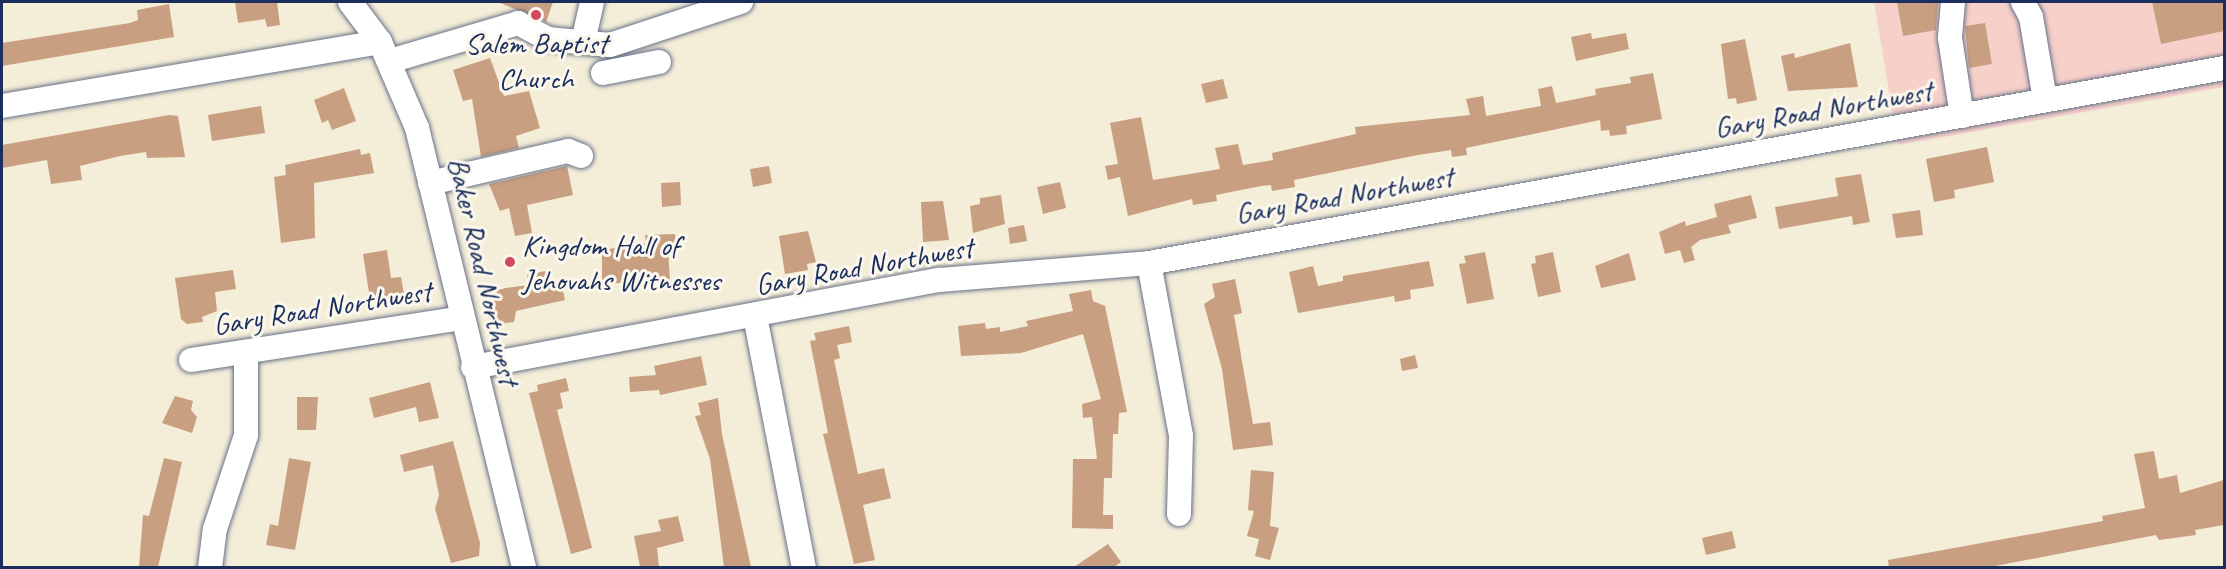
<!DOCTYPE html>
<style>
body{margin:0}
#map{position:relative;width:2226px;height:569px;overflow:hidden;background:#f4edd8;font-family:Caveat,sans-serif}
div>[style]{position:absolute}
.built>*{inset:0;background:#f7d0ca}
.building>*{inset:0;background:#c99f81}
.roads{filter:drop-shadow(0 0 2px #677289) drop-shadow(0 0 2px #677289)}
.minor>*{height:24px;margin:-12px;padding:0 12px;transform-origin:12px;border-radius:12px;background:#fff}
.dots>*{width:16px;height:16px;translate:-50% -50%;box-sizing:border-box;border:3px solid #fbf7ec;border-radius:50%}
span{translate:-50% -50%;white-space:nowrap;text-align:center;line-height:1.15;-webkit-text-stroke:6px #fbf7ec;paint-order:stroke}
.poi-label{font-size:30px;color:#1b2f5e}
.left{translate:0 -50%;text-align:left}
.street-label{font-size:30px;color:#1b2f5e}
.frame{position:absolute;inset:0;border:3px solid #1b2f5e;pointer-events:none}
</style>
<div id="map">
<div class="built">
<div style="clip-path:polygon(1874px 2px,2224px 2px,2224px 87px,1898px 145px)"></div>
</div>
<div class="building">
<div style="clip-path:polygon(235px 2px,277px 2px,280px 25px,267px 27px,265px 19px,238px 23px)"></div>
<div style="clip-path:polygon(498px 2px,553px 2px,546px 22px)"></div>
<div style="clip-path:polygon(1897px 2px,1938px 2px,1936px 30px,1903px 36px)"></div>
<div style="clip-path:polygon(2152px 2px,2224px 2px,2224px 31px,2161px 44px)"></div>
<div style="clip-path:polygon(169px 4px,174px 37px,2px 66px,2px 43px,130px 23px,138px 20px,137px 10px)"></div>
<div style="clip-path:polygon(1985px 23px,1992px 64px,1969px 68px,1965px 26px)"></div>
<div style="clip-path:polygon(1591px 33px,1592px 39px,1626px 33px,1629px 49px,1576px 61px,1571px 37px)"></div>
<div style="clip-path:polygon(1745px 39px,1757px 100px,1737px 104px,1736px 98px,1728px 99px,1721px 44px)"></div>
<div style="clip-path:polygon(1850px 43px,1858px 87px,1788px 91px,1781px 56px,1794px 53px,1795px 58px)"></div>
<div style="clip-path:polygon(490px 58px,504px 96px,529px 91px,540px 128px,516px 136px,519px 148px,481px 157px,472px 99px,463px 101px,453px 70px)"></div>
<div style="clip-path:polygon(1653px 73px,1662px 119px,1626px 126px,1627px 134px,1610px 136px,1609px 130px,1601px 131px,1600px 120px,1466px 148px,1467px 155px,1452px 157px,1451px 150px,1418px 155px,1294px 180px,1295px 187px,1272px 191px,1271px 185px,1261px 186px,1216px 195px,1217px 201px,1193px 205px,1192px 199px,1128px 216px,1120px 177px,1108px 180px,1105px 166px,1118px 164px,1110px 123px,1141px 117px,1153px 180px,1220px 169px,1215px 148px,1238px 144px,1243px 165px,1273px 160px,1272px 153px,1356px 134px,1355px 127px,1470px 115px,1466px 99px,1483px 96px,1486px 116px,1541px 106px,1538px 89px,1552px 86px,1556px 103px,1596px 95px,1595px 89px,1631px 83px,1630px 77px)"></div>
<div style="clip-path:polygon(1223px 79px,1228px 98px,1206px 103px,1201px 84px)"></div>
<div style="clip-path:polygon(344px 88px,356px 121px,332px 130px,328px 120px,322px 123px,314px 100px)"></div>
<div style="clip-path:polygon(261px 106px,265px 133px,212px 141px,208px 115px)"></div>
<div style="clip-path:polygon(169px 115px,178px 116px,185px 157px,147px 158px,146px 152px,120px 156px,80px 166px,82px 180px,51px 184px,47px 160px,2px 168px,2px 145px)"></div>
<div style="clip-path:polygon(1987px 147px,1994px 182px,1954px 190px,1955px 198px,1934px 202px,1926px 159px)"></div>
<div style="clip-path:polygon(360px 149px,361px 155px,370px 153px,374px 173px,314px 183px,315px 238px,281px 243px,274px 177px,286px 175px,285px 165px)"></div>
<div style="clip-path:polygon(567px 166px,573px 195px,527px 205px,532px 233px,515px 236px,509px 208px,500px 211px,489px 184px)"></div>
<div style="clip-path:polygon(769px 166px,772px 183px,753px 187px,750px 169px)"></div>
<div style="clip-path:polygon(1861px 174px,1870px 222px,1853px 225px,1852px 216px,1779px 229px,1775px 207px,1838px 196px,1835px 178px)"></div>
<div style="clip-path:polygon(680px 182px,681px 205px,662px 207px,661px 183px)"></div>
<div style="clip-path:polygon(1060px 182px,1066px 208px,1043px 214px,1037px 187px)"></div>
<div style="clip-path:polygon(1001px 195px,1005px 224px,973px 233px,970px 206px,980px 204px,980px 198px)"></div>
<div style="clip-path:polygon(1751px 195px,1757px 218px,1728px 225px,1731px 233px,1700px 240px,1691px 247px,1695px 260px,1684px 263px,1680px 250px,1665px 254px,1659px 232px,1685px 221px,1686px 226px,1717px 217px,1714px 204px)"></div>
<div style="clip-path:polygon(943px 201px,949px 240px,923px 242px,921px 202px)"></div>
<div style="clip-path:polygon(1920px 210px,1923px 235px,1896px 238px,1892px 214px)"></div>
<div style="clip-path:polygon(1024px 225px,1027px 241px,1010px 244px,1008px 228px)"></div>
<div style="clip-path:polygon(808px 231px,816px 262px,807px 264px,808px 270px,785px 274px,779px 236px)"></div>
<div style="clip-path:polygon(675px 234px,676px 247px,668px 248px,670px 280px,602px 284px,602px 250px,646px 243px,645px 235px)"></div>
<div style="clip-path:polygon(387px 250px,391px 278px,401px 277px,404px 294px,370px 299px,363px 254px)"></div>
<div style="clip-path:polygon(1485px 252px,1494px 299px,1467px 304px,1459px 264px,1466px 263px,1464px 256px)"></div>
<div style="clip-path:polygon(1553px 252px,1561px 292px,1538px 297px,1531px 264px,1536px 263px,1535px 256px)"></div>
<div style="clip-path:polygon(1629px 253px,1636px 280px,1601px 288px,1595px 266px)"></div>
<div style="clip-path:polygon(1429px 261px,1434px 286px,1410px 290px,1411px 299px,1395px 302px,1394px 296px,1298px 313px,1289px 272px,1313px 266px,1318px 286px,1343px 281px,1343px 276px)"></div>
<div style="clip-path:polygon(233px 270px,236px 289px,215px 292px,217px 311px,202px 317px,203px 322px,187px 324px,181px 319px,175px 278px)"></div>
<div style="clip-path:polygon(545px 271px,548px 285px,561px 282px,565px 300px,516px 311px,514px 322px,491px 325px,484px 291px,529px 285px,527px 275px)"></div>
<div style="clip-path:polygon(1235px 279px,1242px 313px,1234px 315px,1253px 424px,1270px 422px,1273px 445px,1233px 450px,1222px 369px,1204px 304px,1215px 297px,1212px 284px)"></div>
<div style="clip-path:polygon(1091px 290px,1093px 301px,1105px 306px,1127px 412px,1119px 413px,1118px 434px,1113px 434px,1112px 478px,1104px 478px,1103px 515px,1113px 515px,1113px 529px,1072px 528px,1073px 459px,1097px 459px,1092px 417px,1083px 418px,1082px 404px,1101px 399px,1083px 334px,1021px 353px,961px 356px,958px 326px,985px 323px,986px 329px,1000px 327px,1000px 332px,1028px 326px,1026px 321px,1073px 311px,1069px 294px)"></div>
<div style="clip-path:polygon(849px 326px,852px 342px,837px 345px,840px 358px,834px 360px,858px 474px,884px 468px,891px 498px,863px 505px,875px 560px,854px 564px,823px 434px,828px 433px,810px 341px,816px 340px,814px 333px)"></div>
<div style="clip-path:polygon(1415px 355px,1418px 368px,1402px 371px,1400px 359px)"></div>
<div style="clip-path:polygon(701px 356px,707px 385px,660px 395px,659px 390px,630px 392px,629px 377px,656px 375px,654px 366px)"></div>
<div style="clip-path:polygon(566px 378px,569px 391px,560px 393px,563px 408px,557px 410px,592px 548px,571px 554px,529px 393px,538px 391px,537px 385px)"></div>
<div style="clip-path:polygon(430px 382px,439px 418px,419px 422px,416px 407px,374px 418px,369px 398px)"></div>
<div style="clip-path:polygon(175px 396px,193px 401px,191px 410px,197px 417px,192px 433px,162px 423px)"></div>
<div style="clip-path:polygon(297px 397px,318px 397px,316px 430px,297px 430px)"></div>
<div style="clip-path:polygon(718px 398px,722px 434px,751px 567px,724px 567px,710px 459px,695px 416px,701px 415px,698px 403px)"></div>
<div style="clip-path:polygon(453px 441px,480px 543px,479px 556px,451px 563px,435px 509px,439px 495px,433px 465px,404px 472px,400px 455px)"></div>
<div style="clip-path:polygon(2154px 451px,2159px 479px,2177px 475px,2180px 493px,2224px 480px,2224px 525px,2195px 530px,2196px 535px,2159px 540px,2156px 535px,1990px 567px,1889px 567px,1888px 560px,2103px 521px,2102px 516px,2145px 508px,2134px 454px)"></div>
<div style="clip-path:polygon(164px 458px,182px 462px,158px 567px,139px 567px,143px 515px,149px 516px)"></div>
<div style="clip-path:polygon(289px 458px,311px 462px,295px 550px,266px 545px,270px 524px,278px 526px)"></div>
<div style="clip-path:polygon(1251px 470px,1274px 472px,1270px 526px,1279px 528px,1270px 560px,1255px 556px,1259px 539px,1247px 536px,1254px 511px,1248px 510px)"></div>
<div style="clip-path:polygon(678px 516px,684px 541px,657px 548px,659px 567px,640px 567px,634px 536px,661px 531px,658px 520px)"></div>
<div style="clip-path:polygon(1732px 531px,1736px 548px,1706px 555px,1702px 538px)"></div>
<div style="clip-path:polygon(1108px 544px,1121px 562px,1114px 567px,1074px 567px)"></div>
</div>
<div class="roads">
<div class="minor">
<div style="left:350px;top:2px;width:50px;rotate:53.1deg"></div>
<div style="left:380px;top:42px;width:94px;rotate:66.7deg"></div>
<div style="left:417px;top:128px;width:453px;rotate:76.3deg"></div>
<div style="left:1953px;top:2px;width:36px;rotate:95deg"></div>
<div style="left:1950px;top:38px;width:79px;rotate:81.3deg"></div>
<div style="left:2023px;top:2px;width:17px;rotate:62deg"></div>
<div style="left:2031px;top:17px;width:84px;rotate:80.4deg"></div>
<div style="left:583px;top:42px;width:41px;rotate:-77.3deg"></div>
<div style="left:390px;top:61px;width:134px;rotate:-16.5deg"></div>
<div style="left:518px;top:23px;width:34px;rotate:28deg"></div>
<div style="left:548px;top:39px;width:62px;rotate:5.5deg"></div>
<div style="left:610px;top:45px;width:138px;rotate:-18.2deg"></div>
<div style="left:603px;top:73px;width:57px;rotate:-11.1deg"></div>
<div style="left:2px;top:106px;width:383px;rotate:-9.6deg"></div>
<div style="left:430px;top:183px;width:142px;rotate:-13.1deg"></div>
<div style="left:568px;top:151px;width:14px;rotate:21deg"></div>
<div style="left:1149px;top:263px;width:176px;rotate:79.5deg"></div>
<div style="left:1181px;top:436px;width:78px;rotate:91.5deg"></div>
<div style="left:755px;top:316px;width:257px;rotate:79deg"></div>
<div style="left:191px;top:360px;width:274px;rotate:-8.8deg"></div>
<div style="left:473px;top:367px;width:474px;rotate:-10.6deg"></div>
<div style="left:939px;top:280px;width:211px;rotate:-4.6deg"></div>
<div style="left:1149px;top:263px;width:1093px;rotate:-10.28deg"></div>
<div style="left:210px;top:568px;width:39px;rotate:-83deg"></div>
<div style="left:215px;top:529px;width:99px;rotate:-71.7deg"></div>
<div style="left:246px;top:435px;width:83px;rotate:-90deg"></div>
</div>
</div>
<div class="dots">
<div style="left:536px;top:15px;background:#d1495b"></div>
<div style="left:510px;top:262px;background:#d1495b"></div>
</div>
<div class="poi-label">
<span style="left:536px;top:60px">Salem Baptist<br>Church</span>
<span class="left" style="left:522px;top:262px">Kingdom Hall of<br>Jehovahs Witnesses</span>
</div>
<div class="street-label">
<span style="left:1823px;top:109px;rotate:-10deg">Gary Road Northwest</span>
<span style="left:1344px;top:195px;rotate:-10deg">Gary Road Northwest</span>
<span style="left:864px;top:266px;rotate:-10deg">Gary Road Northwest</span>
<span style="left:484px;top:271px;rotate:77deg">Baker Road Northwest</span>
<span style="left:322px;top:308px;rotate:-9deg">Gary Road Northwest</span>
</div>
<div class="frame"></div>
</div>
